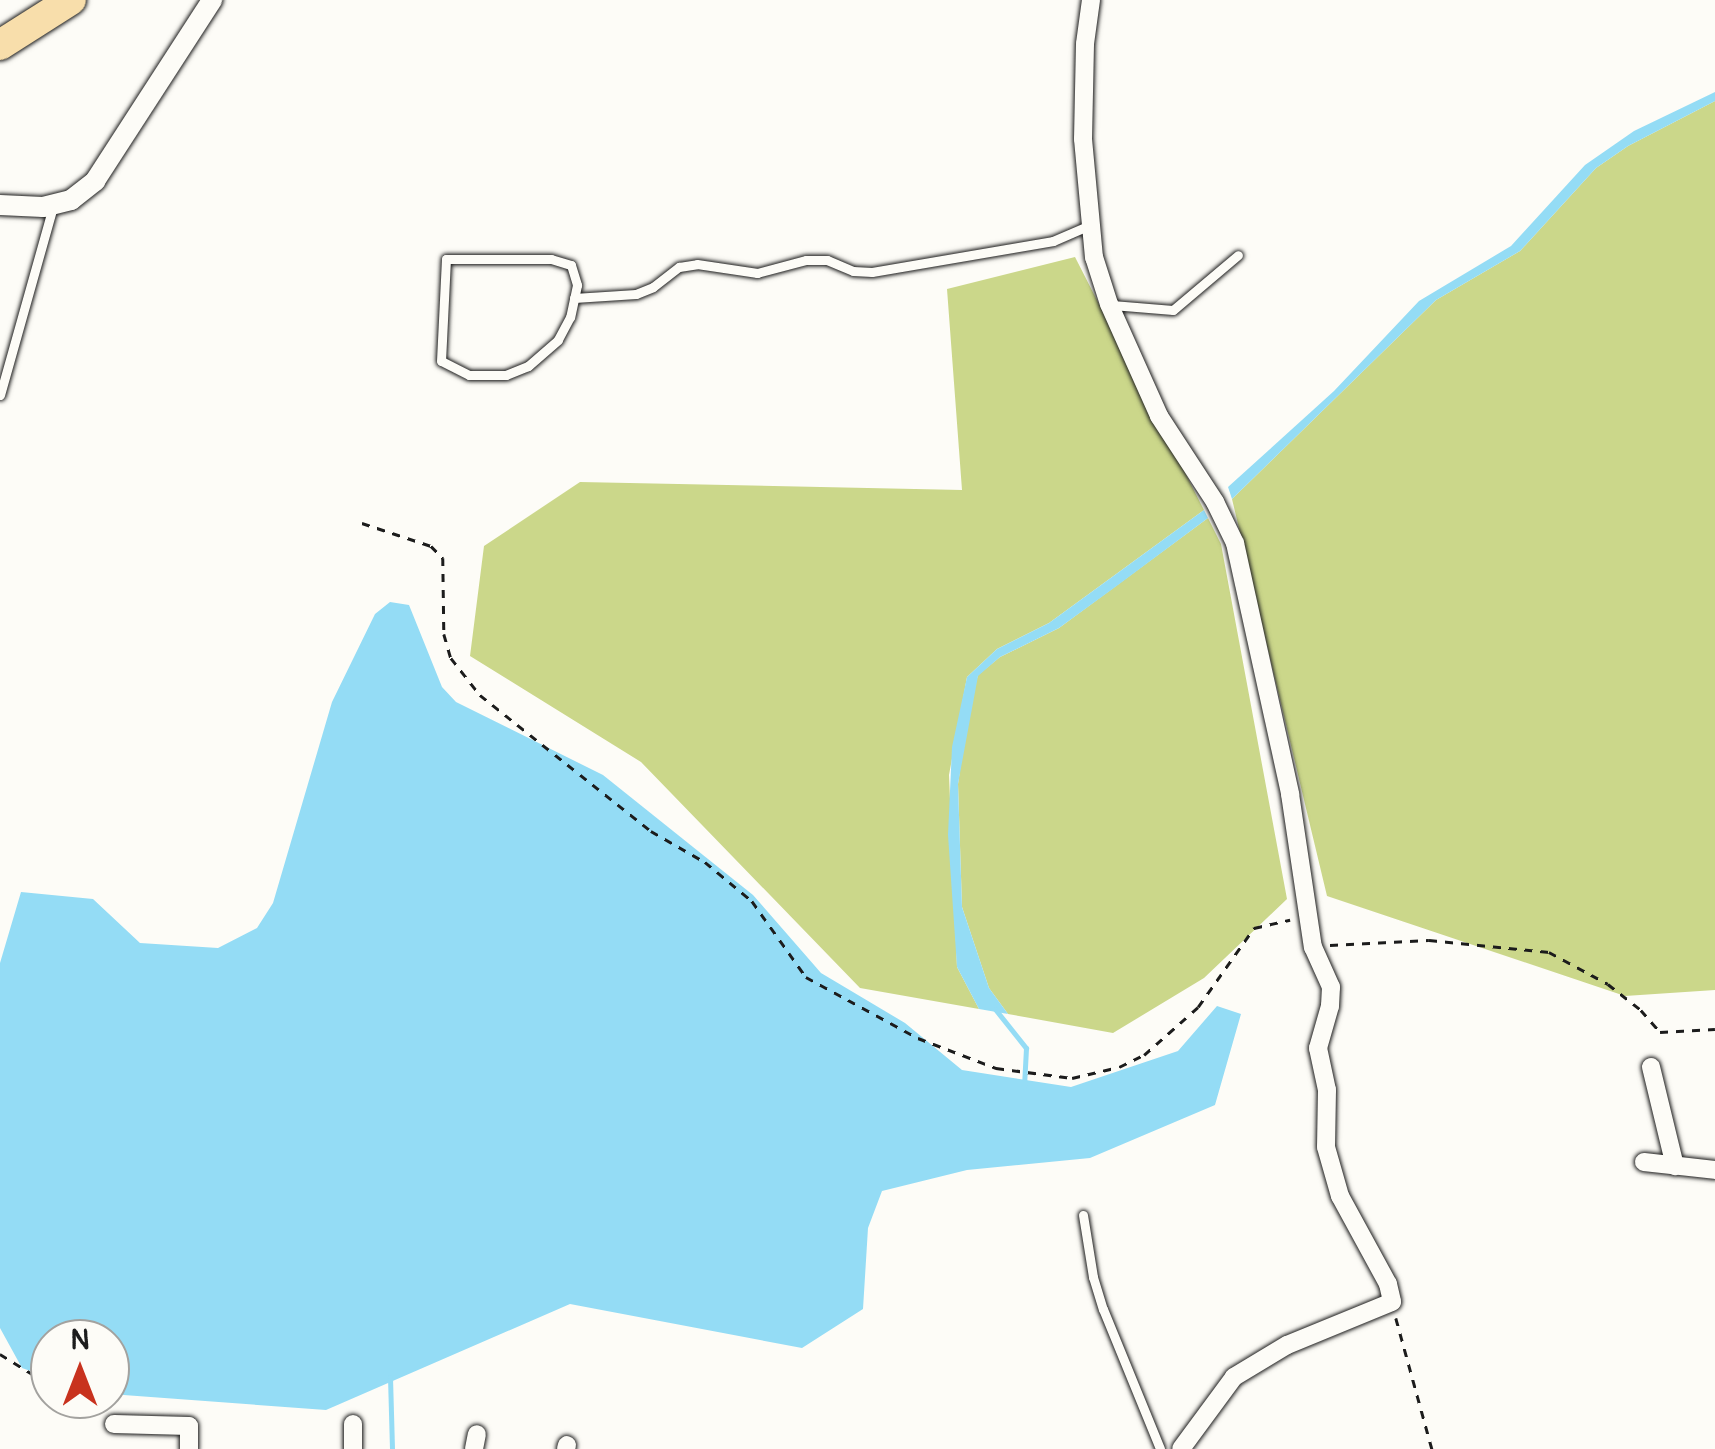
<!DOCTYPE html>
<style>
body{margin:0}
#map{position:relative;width:1715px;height:1449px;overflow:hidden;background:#fdfcf7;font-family:Pangolin,sans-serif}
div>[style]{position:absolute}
.green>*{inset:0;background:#cbd78a}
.water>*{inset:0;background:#94dcf5}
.stream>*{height:5px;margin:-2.5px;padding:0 2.5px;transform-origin:2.5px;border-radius:2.5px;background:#94dcf5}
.path>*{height:2.5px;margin-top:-1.25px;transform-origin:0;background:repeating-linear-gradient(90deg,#1c1c1c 0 8px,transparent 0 16px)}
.roads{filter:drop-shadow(0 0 2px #1c1c1c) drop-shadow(0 0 2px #1c1c1c)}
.service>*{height:9px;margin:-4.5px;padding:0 4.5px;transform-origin:4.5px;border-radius:4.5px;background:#fdfcf7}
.minor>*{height:18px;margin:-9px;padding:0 9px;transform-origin:9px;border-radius:9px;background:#fdfcf7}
.tertiary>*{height:20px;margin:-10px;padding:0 10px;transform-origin:10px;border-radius:10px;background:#fdfcf7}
.motorway>*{height:30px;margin:-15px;padding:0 15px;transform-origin:15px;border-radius:15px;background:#f8deab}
span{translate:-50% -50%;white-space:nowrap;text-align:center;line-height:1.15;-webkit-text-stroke:9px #fdfcf7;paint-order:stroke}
.north{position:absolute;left:30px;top:1319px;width:100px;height:100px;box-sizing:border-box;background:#fdfcf7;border:2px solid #a3a29f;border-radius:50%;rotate:0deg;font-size:28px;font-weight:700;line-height:40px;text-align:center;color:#1c1c1c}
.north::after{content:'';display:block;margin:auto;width:35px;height:45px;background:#c8321e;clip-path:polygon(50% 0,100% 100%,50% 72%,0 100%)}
</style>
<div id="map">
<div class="green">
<div style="clip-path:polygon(1715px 101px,1715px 990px,1625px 996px,1327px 896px,1232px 499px,1436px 300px,1520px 251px,1596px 168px,1628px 146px)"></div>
<div style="clip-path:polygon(1075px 257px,1204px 510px,1049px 623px,997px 649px,967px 677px,949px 775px,957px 967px,979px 1009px,860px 988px,641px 762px,470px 656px,484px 546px,580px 482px,962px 490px,947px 289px)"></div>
<div style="clip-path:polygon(1208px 518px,1221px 544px,1287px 899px,1204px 978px,1113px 1033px,1008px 1014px,989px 988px,962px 907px,958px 784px,969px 707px,978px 675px,1000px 657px,1059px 628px)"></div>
</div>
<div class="water">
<div style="clip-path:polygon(1715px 92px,1715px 101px,1628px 146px,1596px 168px,1520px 251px,1436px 300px,1232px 499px,1228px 487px,1334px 391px,1419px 301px,1511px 246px,1585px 165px,1634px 131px)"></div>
<div style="clip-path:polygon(1204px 510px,1208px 518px,1118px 585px,1059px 628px,1000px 657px,978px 676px,958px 784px,962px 907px,989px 988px,1008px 1014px,979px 1009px,957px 967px,948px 835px,952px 747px,967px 677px,997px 649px,1049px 623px)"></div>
<div style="clip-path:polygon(390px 602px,409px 605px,442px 687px,456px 702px,603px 775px,753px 895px,821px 973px,905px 1023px,962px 1070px,1071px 1087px,1178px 1051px,1217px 1006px,1241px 1014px,1215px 1105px,1090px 1158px,967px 1170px,882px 1191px,868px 1228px,863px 1309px,802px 1348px,570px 1304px,326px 1410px,110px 1394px,110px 1339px,50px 1339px,50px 1378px,22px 1368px,0 1328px,0 963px,21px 892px,93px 899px,140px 943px,218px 948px,257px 928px,273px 903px,332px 702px,375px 614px)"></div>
</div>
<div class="stream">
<div style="left:995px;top:1009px;width:50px;rotate:51.5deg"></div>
<div style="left:1026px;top:1048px;width:39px;rotate:93deg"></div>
<div style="left:390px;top:1377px;width:72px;rotate:88.4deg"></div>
</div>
<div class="path">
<div style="left:362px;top:523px;width:73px;rotate:18.4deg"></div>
<div style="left:431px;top:546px;width:17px;rotate:45deg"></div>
<div style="left:443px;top:558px;width:76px;rotate:89.2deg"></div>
<div style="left:444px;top:634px;width:25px;rotate:74deg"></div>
<div style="left:451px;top:658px;width:47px;rotate:51.9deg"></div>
<div style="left:480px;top:695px;width:218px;rotate:38.5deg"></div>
<div style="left:651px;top:831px;width:62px;rotate:29.9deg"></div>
<div style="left:705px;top:862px;width:61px;rotate:39.7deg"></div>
<div style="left:752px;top:901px;width:93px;rotate:54.6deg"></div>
<div style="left:806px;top:977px;width:128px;rotate:28.6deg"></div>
<div style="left:918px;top:1038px;width:84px;rotate:21deg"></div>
<div style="left:996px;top:1068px;width:77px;rotate:7.5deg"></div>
<div style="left:1072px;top:1078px;width:48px;rotate:-13.2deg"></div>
<div style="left:1119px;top:1067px;width:28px;rotate:-26deg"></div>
<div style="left:1144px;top:1055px;width:72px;rotate:-41.6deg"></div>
<div style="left:1198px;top:1007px;width:97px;rotate:-54.7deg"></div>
<div style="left:1254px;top:928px;width:37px;rotate:-13deg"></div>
<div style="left:1330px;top:945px;width:99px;rotate:-2.9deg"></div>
<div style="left:1429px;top:940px;width:121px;rotate:5.7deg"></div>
<div style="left:1549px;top:952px;width:67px;rotate:28.5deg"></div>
<div style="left:1608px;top:984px;width:42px;rotate:38.2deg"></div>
<div style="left:1641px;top:1010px;width:29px;rotate:49deg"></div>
<div style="left:1660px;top:1032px;width:55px;rotate:-3.1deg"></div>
<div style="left:1396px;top:1318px;width:136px;rotate:74.6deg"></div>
<div style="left:0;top:1354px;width:59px;rotate:31.8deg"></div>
<div style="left:74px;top:1399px;width:28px;rotate:32deg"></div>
</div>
<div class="roads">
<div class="service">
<div style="left:446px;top:259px;width:105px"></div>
<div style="left:551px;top:259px;width:21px;rotate:17deg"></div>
<div style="left:571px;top:265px;width:21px;rotate:73deg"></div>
<div style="left:577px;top:285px;width:33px;rotate:102deg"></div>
<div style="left:570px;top:317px;width:26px;rotate:118deg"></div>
<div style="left:558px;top:340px;width:40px;rotate:139deg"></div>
<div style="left:528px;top:366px;width:24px;rotate:158deg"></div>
<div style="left:506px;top:375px;width:37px;rotate:180deg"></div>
<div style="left:469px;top:375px;width:31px;rotate:-153deg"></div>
<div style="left:441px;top:361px;width:102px;rotate:-87.2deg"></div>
<div style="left:574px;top:298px;width:62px;rotate:-3.7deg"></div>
<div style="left:636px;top:294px;width:18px;rotate:-22deg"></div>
<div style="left:653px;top:287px;width:33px;rotate:-38deg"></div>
<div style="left:679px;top:267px;width:18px;rotate:-9deg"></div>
<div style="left:697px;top:264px;width:61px;rotate:8.5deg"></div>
<div style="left:757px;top:273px;width:51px;rotate:-14.9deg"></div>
<div style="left:806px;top:260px;width:21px"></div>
<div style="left:827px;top:260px;width:28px;rotate:23deg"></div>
<div style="left:853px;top:271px;width:19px;rotate:3deg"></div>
<div style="left:872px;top:272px;width:184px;rotate:-9.7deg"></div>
<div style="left:1053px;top:241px;width:40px;rotate:-23.4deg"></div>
<div style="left:1112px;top:305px;width:61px;rotate:4.7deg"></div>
<div style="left:1173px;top:310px;width:85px;rotate:-40.2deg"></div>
<div style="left:0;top:395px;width:195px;rotate:-74.3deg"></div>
<div style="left:1083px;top:1215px;width:63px;rotate:80.8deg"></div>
<div style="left:1093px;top:1277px;width:34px;rotate:73deg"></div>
<div style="left:1103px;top:1309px;width:151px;rotate:67.8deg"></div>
</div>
<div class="minor">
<div style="left:1091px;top:0;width:44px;rotate:97.8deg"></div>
<div style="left:1085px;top:44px;width:95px;rotate:91.2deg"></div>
<div style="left:1083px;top:139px;width:119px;rotate:84.7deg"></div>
<div style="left:1094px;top:257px;width:49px;rotate:72.3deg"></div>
<div style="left:1109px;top:304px;width:123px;rotate:65.9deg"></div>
<div style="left:1159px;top:416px;width:103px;rotate:56.9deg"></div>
<div style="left:1215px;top:502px;width:46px;rotate:64deg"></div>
<div style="left:1235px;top:543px;width:257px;rotate:77.6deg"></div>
<div style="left:1290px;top:794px;width:155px;rotate:81.5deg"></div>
<div style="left:1313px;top:947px;width:44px;rotate:65.8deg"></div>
<div style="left:1331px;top:987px;width:19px;rotate:93deg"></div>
<div style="left:1330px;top:1006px;width:44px;rotate:105.9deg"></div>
<div style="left:1318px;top:1048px;width:43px;rotate:77.9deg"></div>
<div style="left:1327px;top:1090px;width:57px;rotate:91deg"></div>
<div style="left:1326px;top:1147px;width:51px;rotate:74.1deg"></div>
<div style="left:1340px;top:1196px;width:100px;rotate:61.4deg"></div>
<div style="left:1388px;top:1284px;width:18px;rotate:77deg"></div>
<div style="left:1392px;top:1302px;width:113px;rotate:157.7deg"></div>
<div style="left:1287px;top:1345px;width:62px;rotate:148.9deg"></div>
<div style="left:1234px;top:1377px;width:89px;rotate:126.4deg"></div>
<div style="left:1651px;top:1067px;width:102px;rotate:76.4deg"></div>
<div style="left:1644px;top:1162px;width:71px;rotate:6.4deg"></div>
<div style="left:114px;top:1424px;width:75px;rotate:1.5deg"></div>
<div style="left:189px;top:1426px;width:23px;rotate:90deg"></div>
<div style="left:353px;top:1424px;width:25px;rotate:90deg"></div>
<div style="left:474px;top:1449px;width:15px;rotate:-79deg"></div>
<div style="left:566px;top:1449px;width:4px;rotate:-76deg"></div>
</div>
<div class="tertiary">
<div style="left:0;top:205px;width:43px;rotate:2.7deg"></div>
<div style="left:43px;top:207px;width:29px;rotate:-14deg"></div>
<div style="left:71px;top:200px;width:31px;rotate:-38deg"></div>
<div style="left:95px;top:181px;width:216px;rotate:-57.1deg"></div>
</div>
<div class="motorway">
<div style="left:0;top:45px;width:84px;rotate:-32.4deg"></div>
</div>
</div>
<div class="north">N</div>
</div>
